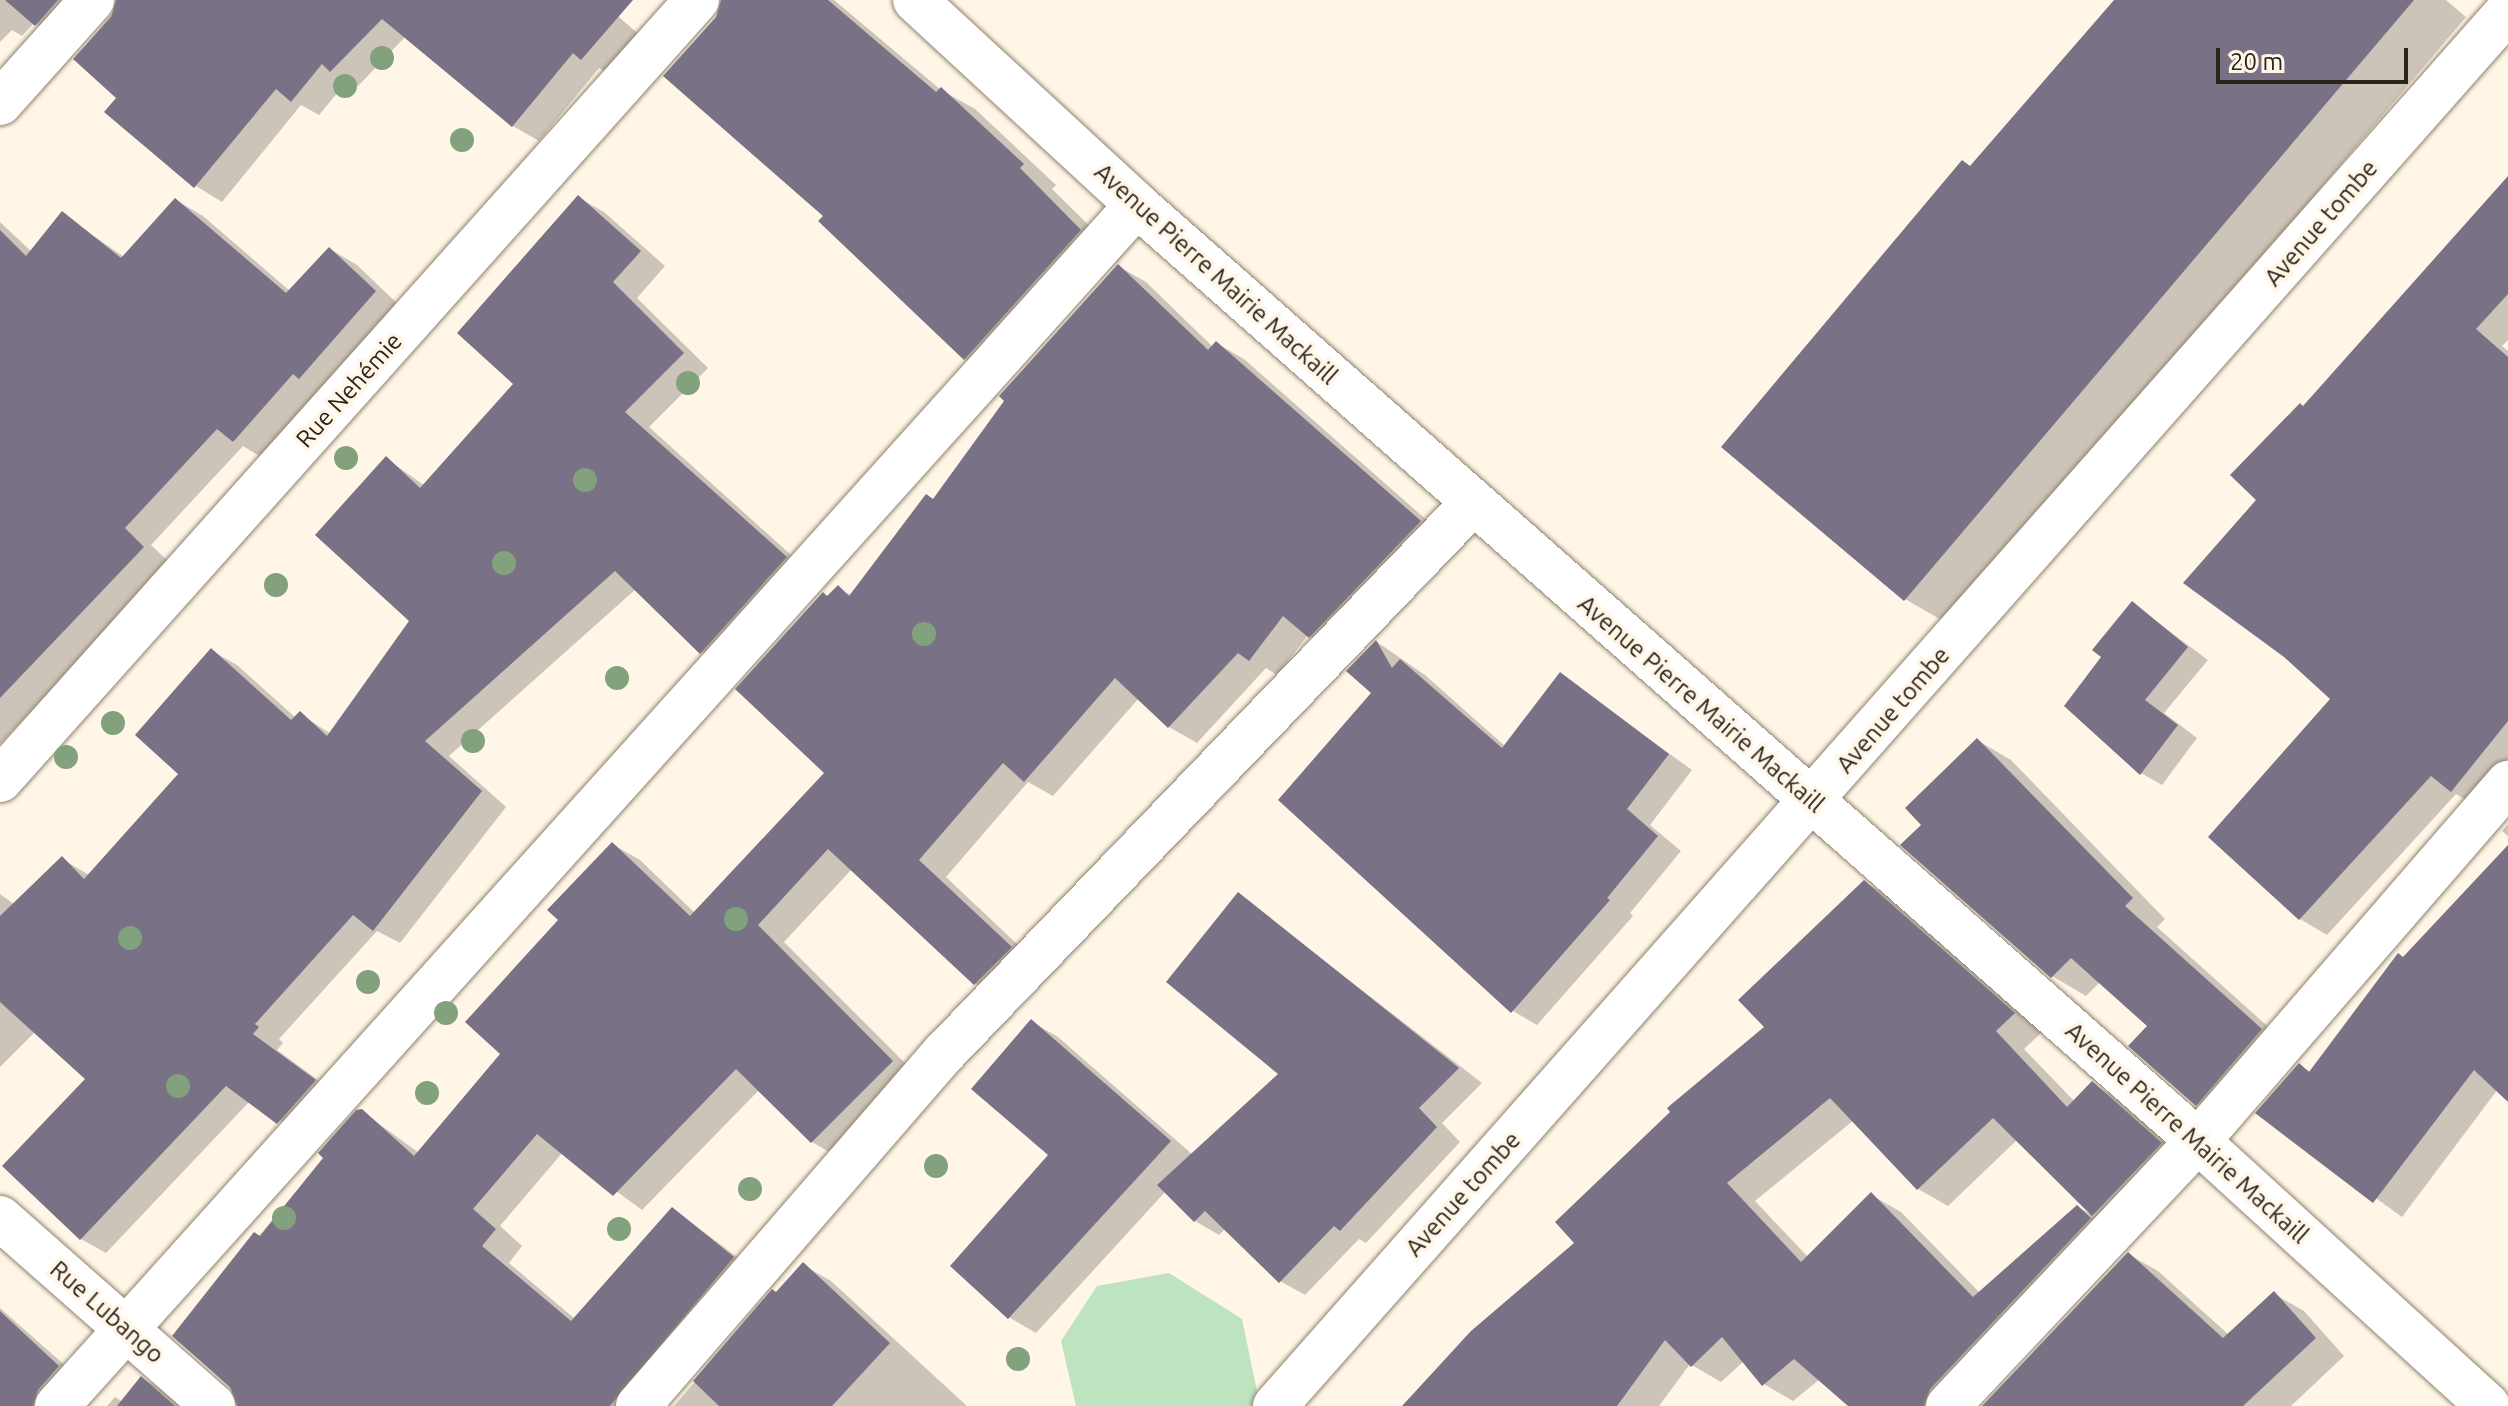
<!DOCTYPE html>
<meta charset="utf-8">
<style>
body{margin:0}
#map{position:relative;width:2508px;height:1406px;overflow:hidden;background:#fff6e8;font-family:Ubuntu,sans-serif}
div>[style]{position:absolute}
.green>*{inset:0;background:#bee3bf}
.shadow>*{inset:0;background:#0003}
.building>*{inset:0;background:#797186}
.roads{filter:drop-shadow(0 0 2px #8f816d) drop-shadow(0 0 2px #8f816d)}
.minor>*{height:44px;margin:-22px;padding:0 22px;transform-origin:22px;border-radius:22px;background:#fff}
.trees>*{width:24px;height:24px;margin:-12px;border-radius:50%;background:#82a17d}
span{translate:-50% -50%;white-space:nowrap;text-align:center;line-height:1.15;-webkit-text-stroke:7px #fff6e8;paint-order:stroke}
.street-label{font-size:24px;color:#2a251c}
.scale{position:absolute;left:2216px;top:48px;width:192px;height:36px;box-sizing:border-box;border:4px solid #2a251c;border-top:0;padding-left:10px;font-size:24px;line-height:28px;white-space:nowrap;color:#2a251c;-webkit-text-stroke:6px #fff6e8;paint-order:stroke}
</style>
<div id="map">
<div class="green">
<div style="clip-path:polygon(1169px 1273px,1242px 1319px,1260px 1406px,1076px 1406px,1061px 1341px,1097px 1286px)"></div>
</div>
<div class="shadow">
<div style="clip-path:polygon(0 0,102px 0,63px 40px,34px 23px,22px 36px,12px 30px,0 42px)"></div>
<div style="clip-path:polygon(116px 0,599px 0,641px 36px,609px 74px,599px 68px,539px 141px,513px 126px,406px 36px,358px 86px,348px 80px,319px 115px,301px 105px,222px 202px,196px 186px,107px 112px,119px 98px,75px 59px,118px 6px)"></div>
<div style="clip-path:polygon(721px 0,834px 0,941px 90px,975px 109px,1056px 185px,1052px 189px,1114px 250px,998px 378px,965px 359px,826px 216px,717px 18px)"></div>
<div style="clip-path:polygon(2116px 0,2446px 0,2466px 17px,1950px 625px,1905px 599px,1971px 167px)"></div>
<div style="clip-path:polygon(2508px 179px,2508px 340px,2502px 346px,2508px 351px,2508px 795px,2489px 814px,2456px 794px,2327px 935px,2300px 919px,2333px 698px,2258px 500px,2304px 407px)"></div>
<div style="clip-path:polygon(579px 198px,604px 212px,665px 266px,637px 298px,708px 368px,649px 427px,811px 573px,726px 667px,701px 652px,636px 589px,449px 756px,506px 807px,400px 943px,377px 931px,279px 1039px,283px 1043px,277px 1050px,340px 1096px,304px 1136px,250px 1101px,106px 1253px,81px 1239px,88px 1079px,36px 1031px,0 1067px,0 894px,15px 905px,62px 859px,89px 875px,181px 774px,212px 651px,237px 665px,296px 718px,300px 714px,331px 734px,412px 620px,387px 459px,425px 486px,516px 383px)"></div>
<div style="clip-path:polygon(176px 200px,203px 216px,290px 291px,330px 249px,357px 265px,402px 308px,261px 457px,243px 446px,151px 545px,171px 564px,0 744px,0 222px,32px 252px,62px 214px,124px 257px)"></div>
<div style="clip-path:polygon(1118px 266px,1146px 282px,1213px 347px,1216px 343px,1244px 359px,1447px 538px,1338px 652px,1308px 635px,1277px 675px,1266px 668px,1197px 743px,1169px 727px,1139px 698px,1053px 796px,1028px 782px,946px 877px,1038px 964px,1003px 1000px,976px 984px,852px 869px,784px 942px,920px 1078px,840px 1158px,812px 1142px,760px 1089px,642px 1210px,563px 1152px,500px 1226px,522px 1246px,509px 1263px,575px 1319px,673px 1209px,760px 1274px,646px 1406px,239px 1406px,238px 1396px,175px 1336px,363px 1112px,419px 1153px,502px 1054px,561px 920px,612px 844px,640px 860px,695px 913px,826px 773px,829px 598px,838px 588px,851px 595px,934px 501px)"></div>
<div style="clip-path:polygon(2133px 604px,2208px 660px,2164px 713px,2197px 738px,2162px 785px,2141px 773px,2067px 706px,2104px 657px)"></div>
<div style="clip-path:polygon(1377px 642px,1425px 675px,1506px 747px,1560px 675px,1692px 770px,1650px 825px,1681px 851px,1630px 913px,1633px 916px,1537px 1025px,1513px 1011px,1374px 692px)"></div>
<div style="clip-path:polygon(1977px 740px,2011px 760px,2165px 919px,2157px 927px,2294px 1050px,2231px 1123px,2197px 1104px,2150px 1026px,2101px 981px,2086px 996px,2052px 976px,1924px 825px)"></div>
<div style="clip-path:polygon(2508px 824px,2508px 836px,2502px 831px)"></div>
<div style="clip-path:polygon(2508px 848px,2508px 1099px,2498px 1089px,2402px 1217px,2258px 1113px,2299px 1065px,2311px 1072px,2405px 959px)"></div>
<div style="clip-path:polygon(evenodd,1864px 882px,1894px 899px,2043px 1031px,2024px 1049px,2075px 1102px,2093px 1084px,2122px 1101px,2190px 1161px,1959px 1406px,1851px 1406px,1820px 1379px,1793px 1401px,1764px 1384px,1744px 1361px,1721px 1382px,1690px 1364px,1659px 1406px,1417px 1406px,1577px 1243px,1767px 1027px,1864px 882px,1854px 1120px,1918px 1189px,1948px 1206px,2018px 1139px,2095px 1216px,2077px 1207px,1980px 1293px,1901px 1212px,1871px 1195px,1808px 1257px,1755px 1201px,1854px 1120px)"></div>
<div style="clip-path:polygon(1239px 895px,1482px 1083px,1442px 1123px,1460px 1142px,1366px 1243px,1359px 1239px,1305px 1295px,1280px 1281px,1226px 1228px,1219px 1235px,1195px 1221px,1166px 1191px,1036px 1333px,1010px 1318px,953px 1266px,1051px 1155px,1032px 1022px,1058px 1037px,1193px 1155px,1282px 1073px)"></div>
<div style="clip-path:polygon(2128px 1254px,2158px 1271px,2229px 1335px,2274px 1294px,2304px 1311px,2344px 1356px,2291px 1406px,1985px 1406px)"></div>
<div style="clip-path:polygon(803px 1265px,831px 1281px,967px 1406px,674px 1406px,773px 1292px,777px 1294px)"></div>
<div style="clip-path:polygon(0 1308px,86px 1384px,68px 1406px,0 1406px)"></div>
<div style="clip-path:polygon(142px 1378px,169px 1394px,182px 1406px,107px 1406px,115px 1397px,123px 1402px)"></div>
</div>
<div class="building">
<div style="clip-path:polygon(5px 0,58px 0,35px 26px)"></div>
<div style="clip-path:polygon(116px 0,633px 0,581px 60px,573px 53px,512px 127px,382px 19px,330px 72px,322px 64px,291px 102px,276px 89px,194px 188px,104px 112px,116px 98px,73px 59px,111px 17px)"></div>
<div style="clip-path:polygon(721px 0,828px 0,936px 92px,941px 87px,1024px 164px,1020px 168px,1081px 230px,964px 360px,818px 221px,823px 216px,663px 76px,716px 17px)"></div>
<div style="clip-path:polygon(2114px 0,2414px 0,1904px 601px,1721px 447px,1962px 160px,1970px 166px)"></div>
<div style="clip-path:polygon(2508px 176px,2508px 294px,2476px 329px,2508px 357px,2508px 721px,2451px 792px,2431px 776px,2299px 920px,2208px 837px,2330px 699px,2284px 657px,2183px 583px,2256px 500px,2230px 475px,2300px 403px,2303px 406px)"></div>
<div style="clip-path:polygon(578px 195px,641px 251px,613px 282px,684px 353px,625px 412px,787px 557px,700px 654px,615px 571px,425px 741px,482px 791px,373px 931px,353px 915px,255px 1024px,259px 1027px,253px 1034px,316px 1080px,277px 1124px,226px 1086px,80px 1240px,2px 1166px,85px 1079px,0 1002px,0 916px,62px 856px,84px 879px,178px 774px,135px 735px,211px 648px,291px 720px,300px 711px,327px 736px,409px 621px,315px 535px,386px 456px,420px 488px,513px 384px,457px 333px)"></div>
<div style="clip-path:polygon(175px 198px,286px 293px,329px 247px,376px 291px,299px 379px,293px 374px,233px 442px,217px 429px,125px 528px,144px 547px,0 698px,0 230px,26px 256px,62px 211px,121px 258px)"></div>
<div style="clip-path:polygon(1118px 264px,1208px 350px,1216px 341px,1421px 521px,1309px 638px,1283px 616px,1249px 661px,1238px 653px,1168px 728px,1115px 678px,1024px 782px,1003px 763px,919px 860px,1012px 947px,974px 985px,828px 849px,758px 925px,893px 1061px,811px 1143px,736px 1069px,613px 1196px,537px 1134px,473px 1209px,496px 1229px,482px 1246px,571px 1321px,672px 1207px,734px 1257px,610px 1406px,237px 1406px,230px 1387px,172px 1336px,254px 1232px,260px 1236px,323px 1158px,318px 1153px,356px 1110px,362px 1109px,414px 1156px,500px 1054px,465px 1022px,558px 920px,547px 910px,612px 842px,690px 916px,824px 773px,735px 689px,823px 592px,827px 596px,838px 585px,849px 596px,926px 494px,933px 499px,1004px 401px,999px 396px)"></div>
<div style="clip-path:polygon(2132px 601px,2188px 647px,2145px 700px,2178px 725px,2140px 775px,2064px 706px,2101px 657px,2092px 650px)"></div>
<div style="clip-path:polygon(1376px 640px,1392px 668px,1400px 659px,1502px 748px,1560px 672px,1669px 754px,1627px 809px,1658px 836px,1607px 898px,1610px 900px,1511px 1013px,1278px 800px,1371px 693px,1346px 671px)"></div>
<div style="clip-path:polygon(1977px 738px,2133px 898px,2125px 906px,2262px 1029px,2196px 1106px,2128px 1046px,2147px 1026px,2071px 958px,2051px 978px,1900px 845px,1921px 825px,1905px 808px)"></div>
<div style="clip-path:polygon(2508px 845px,2508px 1102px,2474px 1070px,2373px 1203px,2255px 1113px,2299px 1063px,2309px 1072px,2398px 953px,2403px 957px)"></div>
<div style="clip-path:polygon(1864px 880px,2015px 1013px,1996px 1031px,2067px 1107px,2092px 1081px,2162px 1143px,2092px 1216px,1993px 1118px,1917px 1190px,1830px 1098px,1727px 1183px,1801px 1262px,1871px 1192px,1973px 1297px,2077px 1205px,2091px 1218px,1930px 1389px,1924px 1406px,1848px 1406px,1794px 1359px,1762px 1386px,1722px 1337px,1691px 1367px,1665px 1340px,1617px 1406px,1402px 1406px,1471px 1331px,1574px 1243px,1555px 1222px,1670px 1112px,1667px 1108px,1764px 1027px,1738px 1000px)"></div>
<div style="clip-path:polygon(1238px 892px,1459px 1068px,1419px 1108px,1437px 1127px,1340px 1231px,1334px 1226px,1279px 1283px,1205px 1211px,1194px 1222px,1157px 1185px,1278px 1074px,1166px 982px)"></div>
<div style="clip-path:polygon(1031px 1019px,1171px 1141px,1008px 1319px,950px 1266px,1048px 1155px,971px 1089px)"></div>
<div style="clip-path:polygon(2128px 1252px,2223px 1338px,2274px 1291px,2316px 1338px,2243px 1406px,1982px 1406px)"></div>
<div style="clip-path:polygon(803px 1262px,890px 1343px,832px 1406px,719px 1406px,693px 1381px,772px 1289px,776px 1292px)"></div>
<div style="clip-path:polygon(0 1311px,59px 1366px,38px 1390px,33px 1406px,0 1406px)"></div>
<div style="clip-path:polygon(141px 1376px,175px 1406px,117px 1406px)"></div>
</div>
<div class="roads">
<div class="minor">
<div style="left:915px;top:0;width:302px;rotate:42.7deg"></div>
<div style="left:1137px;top:205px;width:1415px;rotate:41.42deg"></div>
<div style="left:2198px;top:1141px;width:393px;rotate:42.4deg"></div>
<div style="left:0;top:103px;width:138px;rotate:-48.2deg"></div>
<div style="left:0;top:780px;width:1046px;rotate:-48.22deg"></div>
<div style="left:0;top:1218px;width:284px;rotate:41.4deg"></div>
<div style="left:57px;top:1406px;width:1615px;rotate:-48.04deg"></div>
<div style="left:638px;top:1406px;width:469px;rotate:-49.1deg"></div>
<div style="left:945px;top:1052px;width:762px;rotate:-46.12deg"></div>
<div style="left:1275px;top:1406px;width:1862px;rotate:-48.53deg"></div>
<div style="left:1948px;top:1406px;width:364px;rotate:-46.7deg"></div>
<div style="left:2198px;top:1141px;width:474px;rotate:-49.1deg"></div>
</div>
</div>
<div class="trees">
<div style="left:382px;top:58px"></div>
<div style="left:345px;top:86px"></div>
<div style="left:462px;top:140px"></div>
<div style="left:688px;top:383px"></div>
<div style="left:346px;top:458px"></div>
<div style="left:585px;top:480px"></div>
<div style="left:504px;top:563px"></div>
<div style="left:276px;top:585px"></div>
<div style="left:924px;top:634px"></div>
<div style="left:617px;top:678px"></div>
<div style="left:113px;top:723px"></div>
<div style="left:473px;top:741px"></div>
<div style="left:66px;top:757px"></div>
<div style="left:736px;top:919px"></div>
<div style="left:130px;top:938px"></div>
<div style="left:368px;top:982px"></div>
<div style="left:446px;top:1013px"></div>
<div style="left:178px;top:1086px"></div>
<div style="left:427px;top:1093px"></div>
<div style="left:936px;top:1166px"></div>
<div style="left:750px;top:1189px"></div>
<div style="left:284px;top:1218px"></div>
<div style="left:619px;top:1229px"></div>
<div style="left:1018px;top:1359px"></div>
</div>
<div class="street-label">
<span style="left:2321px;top:223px;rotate:-49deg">Avenue tombe</span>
<span style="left:1216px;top:274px;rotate:42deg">Avenue Pierre Mairie Mackaill</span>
<span style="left:349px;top:390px;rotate:-48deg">Rue Nehémie</span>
<span style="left:1701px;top:704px;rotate:41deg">Avenue Pierre Mairie Mackaill</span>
<span style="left:1893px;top:710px;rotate:-49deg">Avenue tombe</span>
<span style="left:2187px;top:1133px;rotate:42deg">Avenue Pierre Mairie Mackaill</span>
<span style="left:1463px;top:1194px;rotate:-48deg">Avenue tombe</span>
<span style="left:107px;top:1312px;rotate:41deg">Rue Lubango</span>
</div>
<div class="scale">20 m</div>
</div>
